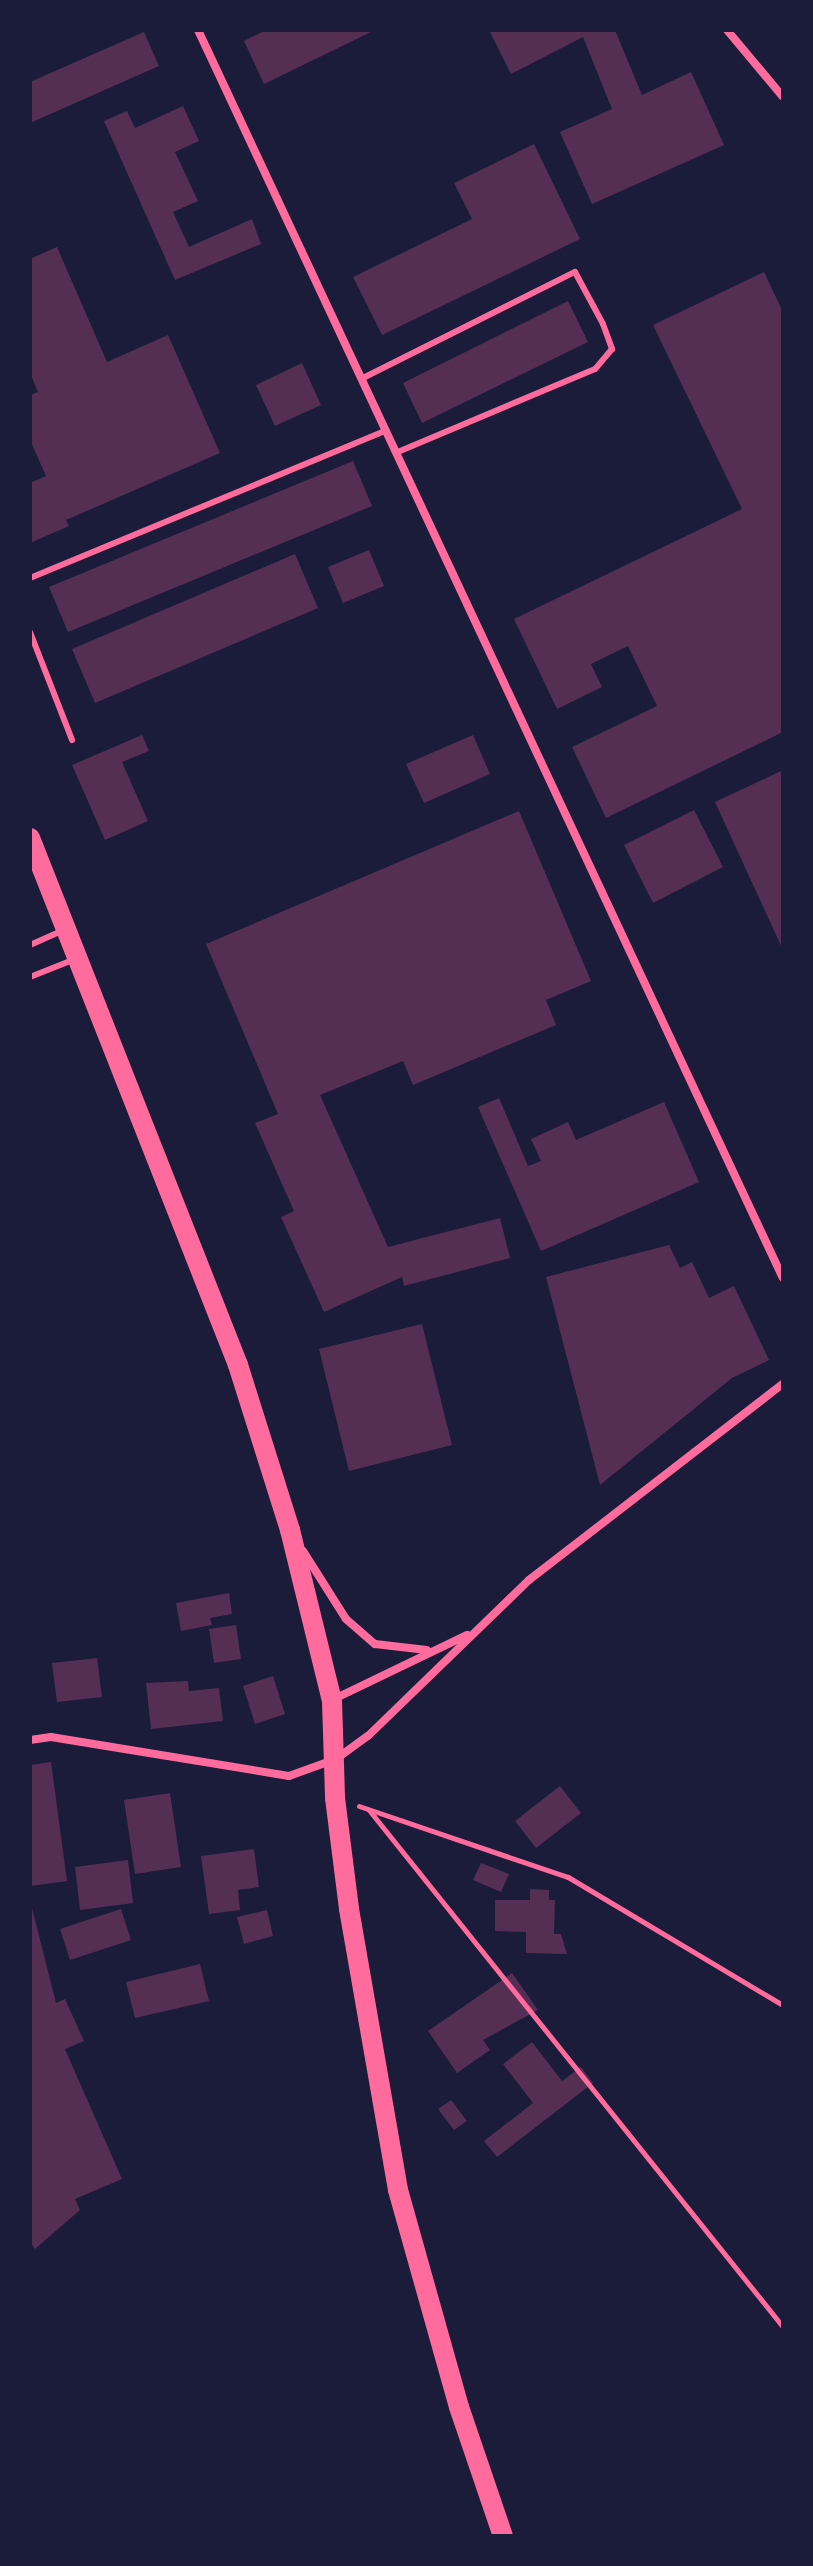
<!DOCTYPE html>
<style>
body{margin:0}
#map{position:relative;width:813px;height:2566px;overflow:hidden;background:#1b1b3a;font-family:"Golos Text",sans-serif}
div>[style]{position:absolute}
.building>*{inset:0;background:#542f53}
.path>*{height:5px;margin:-2.5px;padding:0 2.5px;transform-origin:2.5px;border-radius:2.5px;background:#ff6b9d}
.service>*{height:6px;margin:-3px;padding:0 3px;transform-origin:3px;border-radius:3px;background:#ff6b9d}
.minor>*{height:8px;margin:-4px;padding:0 4px;transform-origin:4px;border-radius:4px;background:#ff6b9d}
.primary>*{height:20px;margin:-10px;padding:0 10px;transform-origin:10px;border-radius:10px;background:#ff6b9d}
span{translate:-50% -50%;white-space:nowrap;text-align:center;line-height:1.15;-webkit-text-stroke:8px #1b1b3a;paint-order:stroke}
.frame{position:absolute;inset:0;border:32px solid #1b1b3a;pointer-events:none}
</style>
<div id="map">
<div class="building">
<div style="clip-path:polygon(266px 30px,375px 30px,264px 84px,244px 41px)"></div>
<div style="clip-path:polygon(489px 30px,615px 30px,642px 95px,691px 72px,724px 145px,592px 204px,560px 132px,612px 109px,583px 37px,511px 74px)"></div>
<div style="clip-path:polygon(144px 32px,159px 66px,30px 123px,30px 82px)"></div>
<div style="clip-path:polygon(183px 106px,199px 141px,175px 152px,198px 201px,173px 212px,189px 247px,252px 219px,261px 244px,175px 280px,104px 121px,127px 111px,135px 128px)"></div>
<div style="clip-path:polygon(534px 144px,580px 239px,382px 335px,353px 277px,472px 219px,454px 183px)"></div>
<div style="clip-path:polygon(57px 247px,107px 362px,168px 335px,220px 453px,66px 520px,69px 526px,30px 543px,30px 483px,46px 476px,30px 440px,30px 395px,38px 392px,30px 373px,30px 259px)"></div>
<div style="clip-path:polygon(764px 272px,783px 312px,783px 732px,606px 818px,572px 747px,657px 706px,628px 646px,591px 664px,602px 687px,557px 709px,514px 619px,742px 509px,653px 325px)"></div>
<div style="clip-path:polygon(568px 301px,588px 342px,422px 423px,403px 383px)"></div>
<div style="clip-path:polygon(302px 363px,321px 405px,275px 426px,256px 385px)"></div>
<div style="clip-path:polygon(353px 461px,372px 506px,68px 632px,49px 587px)"></div>
<div style="clip-path:polygon(369px 550px,384px 586px,343px 603px,328px 567px)"></div>
<div style="clip-path:polygon(295px 554px,318px 608px,95px 703px,72px 649px)"></div>
<div style="clip-path:polygon(142px 735px,149px 751px,122px 762px,148px 821px,105px 840px,72px 765px)"></div>
<div style="clip-path:polygon(473px 735px,490px 774px,424px 803px,406px 764px)"></div>
<div style="clip-path:polygon(783px 770px,783px 950px,715px 802px)"></div>
<div style="clip-path:polygon(694px 810px,723px 867px,653px 903px,624px 845px)"></div>
<div style="clip-path:polygon(519px 811px,591px 981px,546px 1000px,556px 1025px,413px 1085px,403px 1061px,320px 1095px,388px 1247px,500px 1218px,510px 1258px,404px 1286px,402px 1277px,324px 1312px,281px 1217px,294px 1211px,255px 1123px,278px 1114px,206px 944px)"></div>
<div style="clip-path:polygon(499px 1098px,528px 1166px,541px 1161px,531px 1139px,568px 1122px,576px 1140px,664px 1102px,699px 1182px,541px 1251px,478px 1107px)"></div>
<div style="clip-path:polygon(669px 1245px,680px 1268px,692px 1262px,709px 1298px,734px 1286px,769px 1360px,732px 1378px,600px 1485px,546px 1277px)"></div>
<div style="clip-path:polygon(422px 1324px,452px 1445px,349px 1471px,319px 1349px)"></div>
<div style="clip-path:polygon(229px 1593px,232px 1614px,210px 1618px,212px 1625px,181px 1631px,176px 1603px)"></div>
<div style="clip-path:polygon(236px 1625px,241px 1659px,214px 1663px,209px 1629px)"></div>
<div style="clip-path:polygon(97px 1658px,102px 1697px,57px 1702px,52px 1663px)"></div>
<div style="clip-path:polygon(273px 1676px,285px 1714px,255px 1724px,243px 1686px)"></div>
<div style="clip-path:polygon(188px 1681px,189px 1691px,219px 1688px,223px 1721px,151px 1729px,146px 1683px)"></div>
<div style="clip-path:polygon(51px 1762px,67px 1881px,31px 1886px,30px 1765px)"></div>
<div style="clip-path:polygon(560px 1786px,581px 1813px,536px 1848px,515px 1821px)"></div>
<div style="clip-path:polygon(170px 1793px,181px 1867px,135px 1874px,124px 1800px)"></div>
<div style="clip-path:polygon(254px 1849px,259px 1887px,238px 1890px,240px 1910px,209px 1914px,201px 1856px)"></div>
<div style="clip-path:polygon(128px 1860px,133px 1903px,80px 1910px,75px 1867px)"></div>
<div style="clip-path:polygon(481px 1863px,509px 1874px,501px 1892px,473px 1880px)"></div>
<div style="clip-path:polygon(530px 1889px,549px 1890px,549px 1900px,555px 1900px,554px 1934px,561px 1934px,567px 1954px,526px 1953px,526px 1932px,495px 1931px,495px 1900px,530px 1900px)"></div>
<div style="clip-path:polygon(30px 1900px,56px 2003px,65px 1999px,84px 2041px,65px 2049px,122px 2179px,75px 2199px,80px 2210px,35px 2249px,30px 2242px)"></div>
<div style="clip-path:polygon(121px 1909px,131px 1940px,70px 1960px,60px 1929px)"></div>
<div style="clip-path:polygon(267px 1910px,273px 1936px,244px 1944px,237px 1917px)"></div>
<div style="clip-path:polygon(200px 1964px,209px 2001px,135px 2018px,126px 1982px)"></div>
<div style="clip-path:polygon(512px 1973px,538px 2010px,483px 2040px,490px 2050px,457px 2073px,428px 2031px)"></div>
<div style="clip-path:polygon(532px 2042px,562px 2081px,581px 2067px,593px 2083px,497px 2157px,484px 2141px,533px 2103px,503px 2064px)"></div>
<div style="clip-path:polygon(451px 2100px,467px 2121px,454px 2130px,438px 2109px)"></div>
</div>
<div class="path">
<div style="left:359px;top:1806px;width:221px;rotate:18.8deg"></div>
<div style="left:568px;top:1877px;width:250px;rotate:30.8deg"></div>
<div style="left:369px;top:1810px;width:662px;rotate:51.31deg"></div>
</div>
<div class="service">
<div style="left:363px;top:378px;width:237px;rotate:-26.6deg"></div>
<div style="left:575px;top:272px;width:59px;rotate:61.7deg"></div>
<div style="left:603px;top:324px;width:27px;rotate:70deg"></div>
<div style="left:612px;top:349px;width:26px;rotate:130deg"></div>
<div style="left:595px;top:369px;width:214px;rotate:157.2deg"></div>
<div style="left:30px;top:578px;width:386px;rotate:-22.5deg"></div>
<div style="left:30px;top:632px;width:116px;rotate:68.7deg"></div>
<div style="left:30px;top:945px;width:34px;rotate:-24deg"></div>
<div style="left:30px;top:977px;width:48px;rotate:-21.8deg"></div>
</div>
<div class="minor">
<div style="left:198px;top:30px;width:1378px;rotate:64.89deg"></div>
<div style="left:727px;top:30px;width:87px;rotate:50.1deg"></div>
<div style="left:303px;top:1551px;width:80px;rotate:57.7deg"></div>
<div style="left:346px;top:1619px;width:38px;rotate:41deg"></div>
<div style="left:375px;top:1644px;width:52px;rotate:6.6deg"></div>
<div style="left:332px;top:1700px;width:150px;rotate:-25.7deg"></div>
<div style="left:30px;top:1740px;width:21px;rotate:-8deg"></div>
<div style="left:51px;top:1737px;width:241px;rotate:9.3deg"></div>
<div style="left:289px;top:1776px;width:50px;rotate:-19.9deg"></div>
<div style="left:336px;top:1759px;width:39px;rotate:-36deg"></div>
<div style="left:368px;top:1736px;width:224px;rotate:-44.1deg"></div>
<div style="left:529px;top:1580px;width:321px;rotate:-37.7deg"></div>
</div>
<div class="primary">
<div style="left:30px;top:838px;width:567px;rotate:68.46deg"></div>
<div style="left:238px;top:1365px;width:173px;rotate:72.5deg"></div>
<div style="left:290px;top:1530px;width:176px;rotate:76.2deg"></div>
<div style="left:332px;top:1701px;width:97px;rotate:88.2deg"></div>
<div style="left:335px;top:1798px;width:112px;rotate:82.8deg"></div>
<div style="left:349px;top:1909px;width:285px;rotate:80.1deg"></div>
<div style="left:398px;top:2190px;width:225px;rotate:74.3deg"></div>
<div style="left:459px;top:2407px;width:136px;rotate:71.2deg"></div>
</div>
<div class="frame"></div>
</div>
